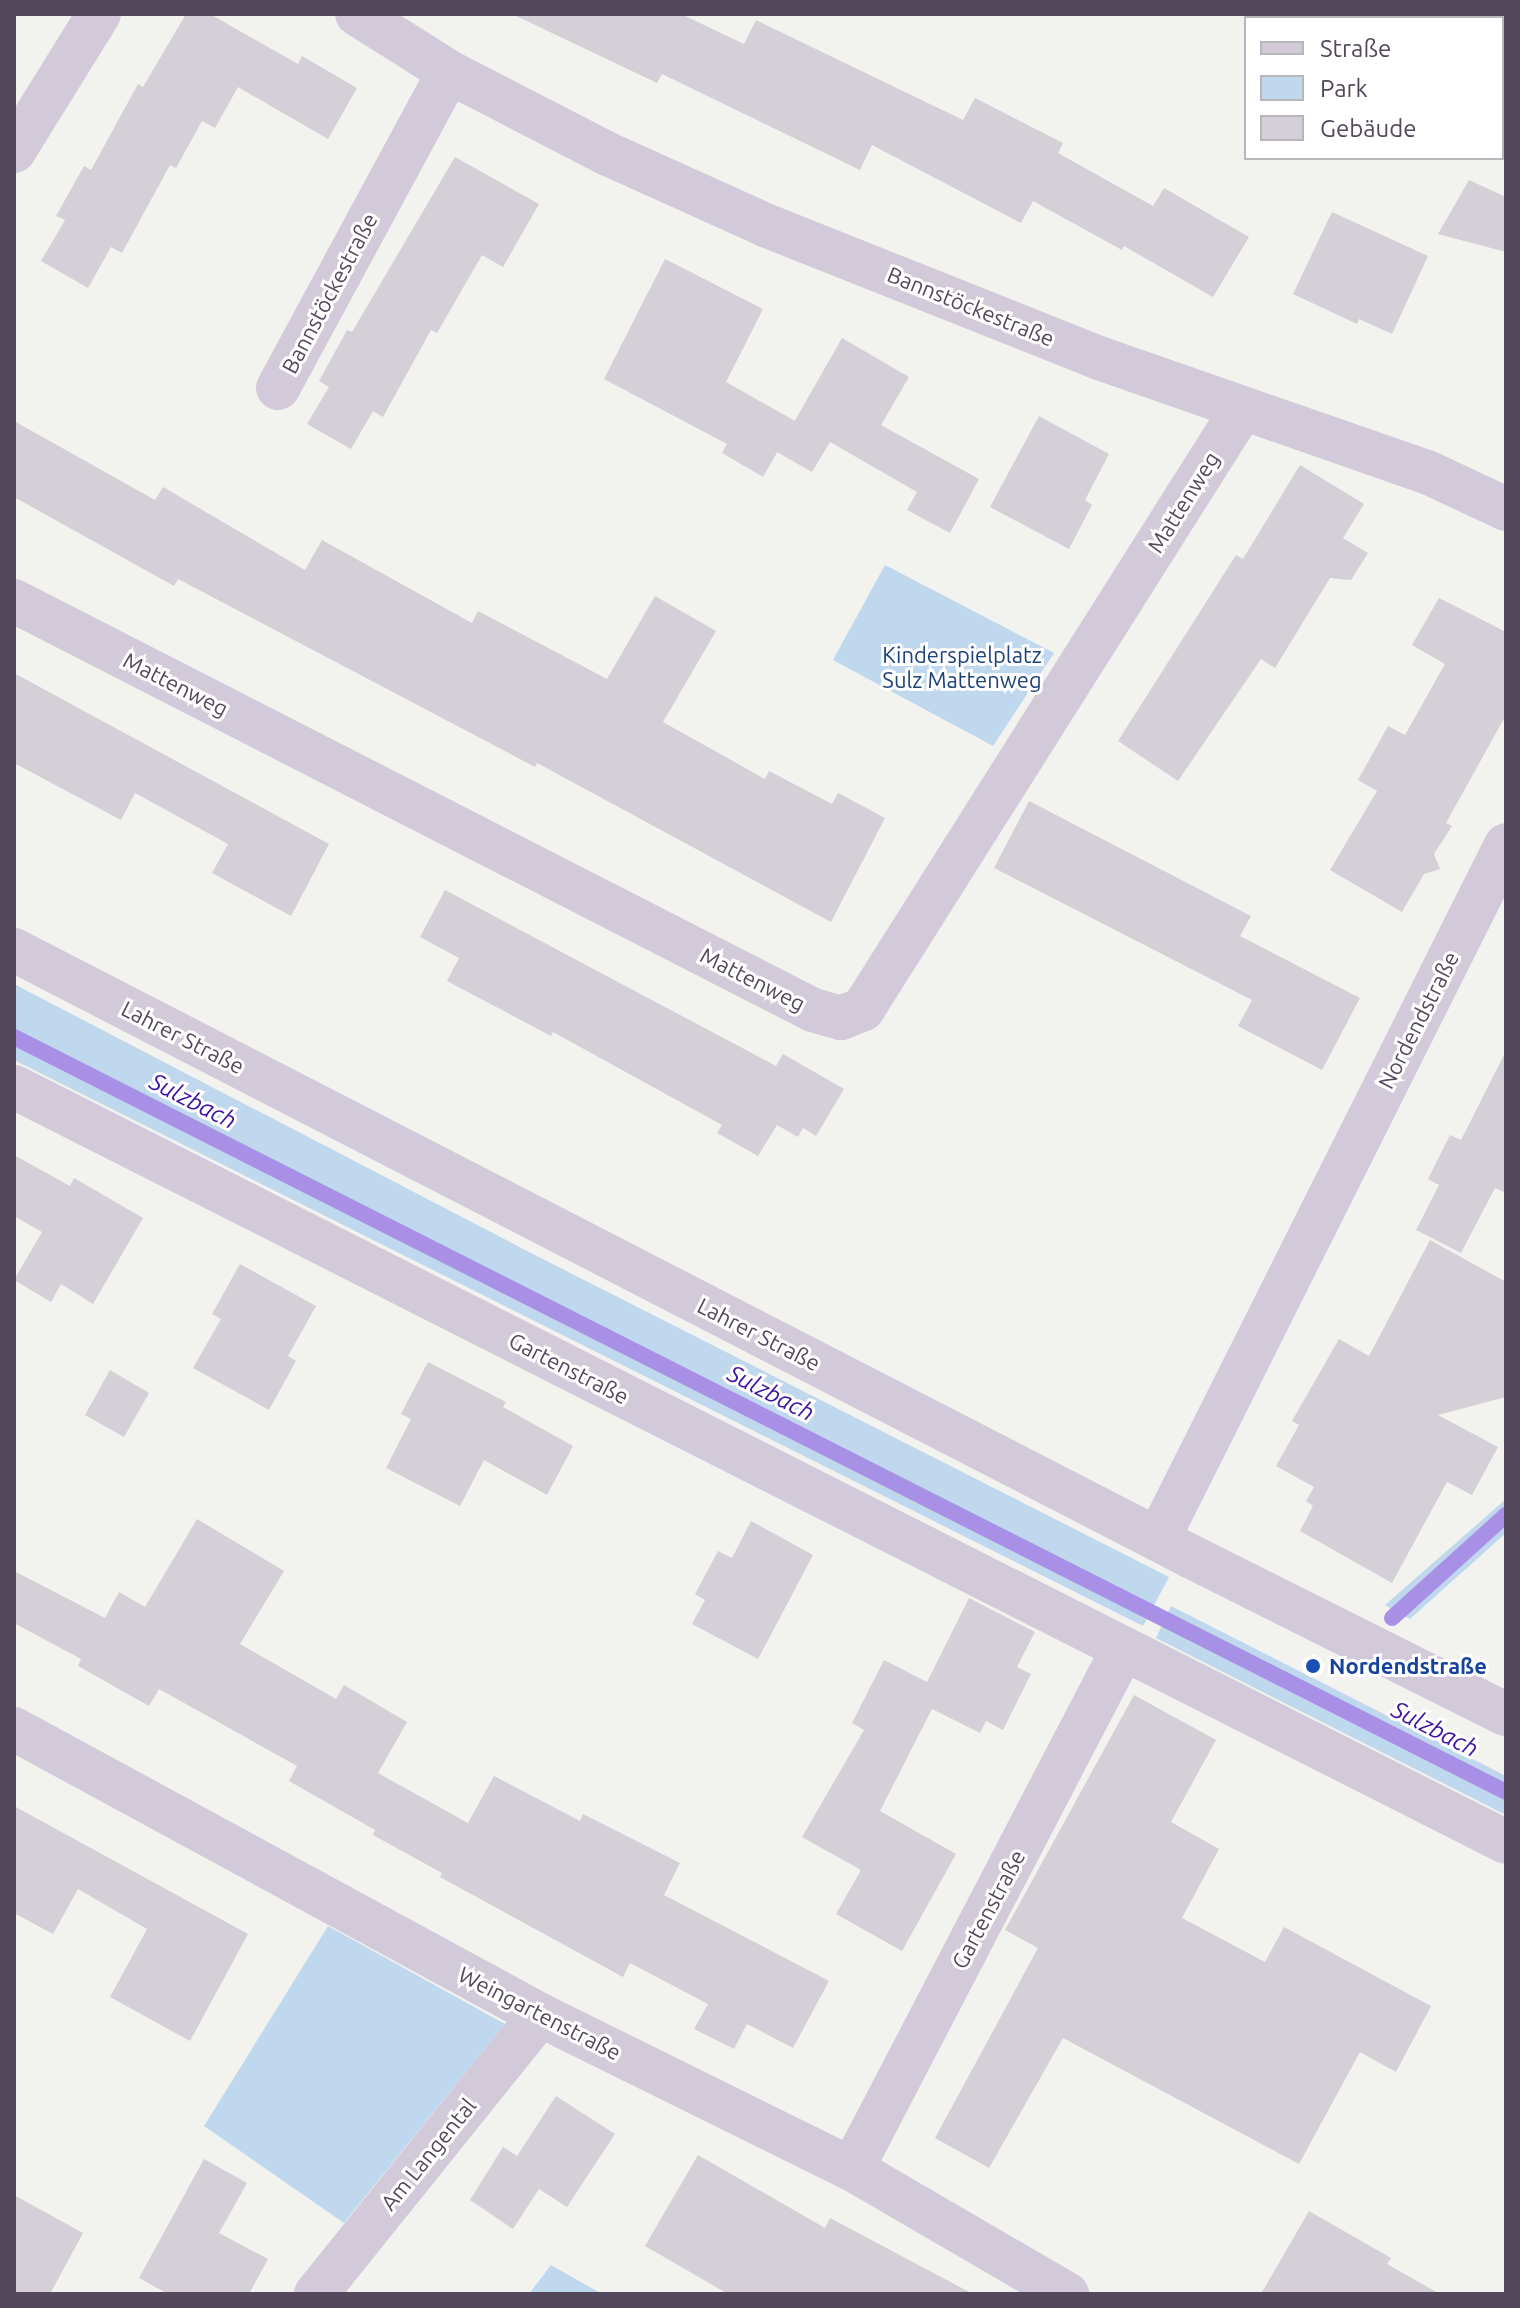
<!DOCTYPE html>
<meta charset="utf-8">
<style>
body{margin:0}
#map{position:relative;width:1520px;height:2308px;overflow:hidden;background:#f2f2ef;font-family:Ubuntu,sans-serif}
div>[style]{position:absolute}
.green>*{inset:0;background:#c0d8ed}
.stream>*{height:16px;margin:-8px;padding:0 8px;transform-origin:8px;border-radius:8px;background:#a990e7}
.building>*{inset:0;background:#d5cfd7}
.minor>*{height:44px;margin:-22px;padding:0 22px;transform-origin:22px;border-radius:22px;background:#d2cad8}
.dots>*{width:22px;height:22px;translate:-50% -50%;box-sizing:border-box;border:4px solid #fff;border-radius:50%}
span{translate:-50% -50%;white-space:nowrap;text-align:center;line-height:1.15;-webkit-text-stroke:6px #fff;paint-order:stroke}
.street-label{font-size:22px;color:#53485c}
.park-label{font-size:22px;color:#1c437a}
.transit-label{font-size:22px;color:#164399;font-weight:700}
.left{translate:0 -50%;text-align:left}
.water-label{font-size:24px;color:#3e14a3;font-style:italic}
.frame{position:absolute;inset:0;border:16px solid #53485c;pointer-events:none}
.legend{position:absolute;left:1244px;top:16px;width:260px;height:144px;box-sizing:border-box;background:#fff;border:2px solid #bab6be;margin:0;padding:10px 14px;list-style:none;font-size:24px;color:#53485c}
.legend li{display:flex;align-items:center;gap:16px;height:40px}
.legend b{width:40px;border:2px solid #bab6be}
</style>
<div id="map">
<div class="green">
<div style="clip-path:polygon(885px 565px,1054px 653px,993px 746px,833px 660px)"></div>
<div style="clip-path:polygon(14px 984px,531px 1253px,1169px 1577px,1143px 1626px,14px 1060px)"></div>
<div style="clip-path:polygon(1506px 1499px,1506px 1533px,1410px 1619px,1385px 1605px)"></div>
<div style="clip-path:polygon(1171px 1606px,1506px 1776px,1506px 1815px,1156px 1638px)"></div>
<div style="clip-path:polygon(328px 1926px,505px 2024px,344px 2223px,204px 2126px)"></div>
<div style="clip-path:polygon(551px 2265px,602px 2294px,529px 2294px)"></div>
</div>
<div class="stream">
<div style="left:14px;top:1037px;width:1672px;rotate:26.84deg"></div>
<div style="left:1392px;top:1618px;width:154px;rotate:-42.1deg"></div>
</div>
<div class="building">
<div style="clip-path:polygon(186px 14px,210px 14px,298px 64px,302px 56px,357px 88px,328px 139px,238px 87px,215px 128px,202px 121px,176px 168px,170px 165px,122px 253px,111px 247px,88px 288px,41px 261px,65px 220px,56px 216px,84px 166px,91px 170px,138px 84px,143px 87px)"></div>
<div style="clip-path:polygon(512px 14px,681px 14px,744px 44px,756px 20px,963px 120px,975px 98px,1063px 143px,1058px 153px,1153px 206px,1164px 188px,1249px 237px,1213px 297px,1124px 246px,1122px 250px,1033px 201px,1021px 223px,872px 145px,860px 170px,662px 74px,657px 83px)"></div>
<div style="clip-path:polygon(455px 157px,539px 204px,503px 267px,482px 255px,437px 333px,431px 330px,383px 417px,373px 411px,351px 449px,307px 424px,329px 387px,319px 381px,347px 330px,352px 332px)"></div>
<div style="clip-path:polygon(1469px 180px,1506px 197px,1506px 252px,1438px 234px)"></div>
<div style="clip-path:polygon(1332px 212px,1428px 256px,1392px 334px,1359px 319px,1357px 324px,1293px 294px)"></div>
<div style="clip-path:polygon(665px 259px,763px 309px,726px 382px,795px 421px,763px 477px,722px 453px,727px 444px,604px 379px)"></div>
<div style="clip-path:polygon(842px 338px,909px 377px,881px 425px,979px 479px,950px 533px,907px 510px,917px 492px,830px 442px,812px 472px,777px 452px)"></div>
<div style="clip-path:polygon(1039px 416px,1109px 454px,1085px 500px,1092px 505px,1069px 549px,990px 507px)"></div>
<div style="clip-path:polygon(14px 421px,155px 500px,163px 487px,305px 570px,322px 540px,472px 623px,478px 611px,607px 679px,655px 596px,716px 631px,663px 722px,765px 779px,769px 771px,832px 804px,838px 793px,885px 818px,831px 922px,537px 763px,535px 767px,178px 579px,174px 586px,14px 497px)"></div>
<div style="clip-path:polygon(1300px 465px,1364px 504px,1343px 538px,1368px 553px,1351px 580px,1330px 578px,1275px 668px,1261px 659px,1178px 781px,1118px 741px,1236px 555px,1243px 559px)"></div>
<div style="clip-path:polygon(1439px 598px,1506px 632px,1506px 715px,1446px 823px,1452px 826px,1434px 854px,1440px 869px,1424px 874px,1402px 912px,1330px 870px,1377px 791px,1358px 780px,1388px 726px,1405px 735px,1445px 664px,1412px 645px)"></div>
<div style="clip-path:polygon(14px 673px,329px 844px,291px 916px,212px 873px,228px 844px,135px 793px,121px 820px,14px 763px)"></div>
<div style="clip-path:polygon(1029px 801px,1251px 916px,1240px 936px,1360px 998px,1322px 1070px,1238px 1026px,1252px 1000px,994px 868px)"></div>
<div style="clip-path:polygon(445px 890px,776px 1066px,783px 1054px,844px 1089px,816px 1136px,803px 1128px,798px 1137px,777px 1125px,758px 1156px,717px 1133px,722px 1125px,553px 1032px,551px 1036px,447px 981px,459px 958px,420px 937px)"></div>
<div style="clip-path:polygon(1506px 1051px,1506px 1193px,1495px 1188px,1461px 1253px,1416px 1230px,1439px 1185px,1428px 1179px,1450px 1135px,1461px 1140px)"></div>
<div style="clip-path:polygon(14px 1155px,70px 1186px,74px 1178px,143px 1218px,93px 1304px,61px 1284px,51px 1302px,14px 1280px,42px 1232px,14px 1216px)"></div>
<div style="clip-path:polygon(1430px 1240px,1506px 1282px,1506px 1397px,1438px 1415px,1498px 1447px,1472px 1495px,1447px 1482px,1392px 1583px,1300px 1531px,1313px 1506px,1306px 1501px,1314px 1487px,1276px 1466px,1299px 1425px,1292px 1421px,1339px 1339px,1369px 1356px)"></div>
<div style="clip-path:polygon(240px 1264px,316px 1306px,288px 1356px,296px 1361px,269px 1410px,193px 1368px,221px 1319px,212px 1314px)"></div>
<div style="clip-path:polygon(428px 1362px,506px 1402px,503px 1407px,573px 1446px,547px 1495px,484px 1460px,460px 1506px,386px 1468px,411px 1419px,401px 1414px)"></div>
<div style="clip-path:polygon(110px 1370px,149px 1393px,124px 1437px,85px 1415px)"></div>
<div style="clip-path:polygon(197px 1519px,284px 1571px,240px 1644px,336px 1699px,344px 1685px,407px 1722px,378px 1773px,468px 1823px,494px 1776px,580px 1821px,583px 1814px,680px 1863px,664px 1895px,829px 1981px,793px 2048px,747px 2024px,734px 2049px,694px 2029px,708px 2004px,630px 1963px,623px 1977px,440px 1877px,442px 1873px,373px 1835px,375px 1830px,289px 1781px,297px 1766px,159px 1689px,149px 1706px,78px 1666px,81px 1659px,14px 1623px,14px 1571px,105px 1618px,119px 1592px,145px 1607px)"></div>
<div style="clip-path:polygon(751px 1521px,813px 1555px,758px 1659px,692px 1624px,705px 1600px,695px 1594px,718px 1551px,732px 1558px)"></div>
<div style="clip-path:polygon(969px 1598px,1035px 1632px,1017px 1667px,1031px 1674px,1003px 1730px,986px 1721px,980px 1733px,932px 1709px,880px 1811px,956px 1854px,902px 1951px,836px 1914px,861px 1870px,802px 1837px,864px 1730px,852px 1723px,884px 1660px,927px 1682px)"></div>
<div style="clip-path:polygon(1134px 1695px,1216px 1740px,1171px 1822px,1219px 1849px,1182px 1918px,1265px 1962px,1284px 1927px,1431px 2006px,1396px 2072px,1360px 2052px,1299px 2164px,1063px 2038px,989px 2168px,935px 2138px,1038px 1948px,1005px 1930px)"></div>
<div style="clip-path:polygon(14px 1806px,248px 1934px,190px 2041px,110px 1997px,147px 1929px,78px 1889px,53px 1934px,14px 1913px)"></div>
<div style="clip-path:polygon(556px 2096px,615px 2134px,567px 2207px,539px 2189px,513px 2229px,470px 2200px,503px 2147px,517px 2156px)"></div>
<div style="clip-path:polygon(698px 2155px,825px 2228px,830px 2218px,973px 2294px,728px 2294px,645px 2246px)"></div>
<div style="clip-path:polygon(204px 2159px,247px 2183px,219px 2233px,268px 2259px,249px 2294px,168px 2294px,139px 2278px)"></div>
<div style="clip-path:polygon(14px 2195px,83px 2233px,50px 2294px,14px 2294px)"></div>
<div style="clip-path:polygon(1309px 2211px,1391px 2258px,1387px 2264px,1440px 2294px,1261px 2294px)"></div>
</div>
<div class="minor">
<div style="left:357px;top:14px;width:109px;rotate:32.2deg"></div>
<div style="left:449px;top:72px;width:179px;rotate:27.3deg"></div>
<div style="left:608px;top:154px;width:172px;rotate:24.3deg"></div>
<div style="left:765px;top:225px;width:360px;rotate:21.7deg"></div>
<div style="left:1099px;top:358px;width:347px;rotate:19.2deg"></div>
<div style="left:1427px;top:472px;width:87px;rotate:25.1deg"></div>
<div style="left:14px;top:151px;width:161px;rotate:-58.2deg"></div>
<div style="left:278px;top:388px;width:359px;rotate:-61.6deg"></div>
<div style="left:14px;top:601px;width:898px;rotate:27.11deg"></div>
<div style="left:813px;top:1010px;width:29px;rotate:16deg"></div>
<div style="left:841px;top:1018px;width:24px;rotate:-22deg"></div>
<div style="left:863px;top:1009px;width:710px;rotate:-57.72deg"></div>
<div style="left:14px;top:950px;width:1323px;rotate:27.26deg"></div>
<div style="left:1190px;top:1556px;width:353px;rotate:26.6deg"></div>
<div style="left:14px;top:1087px;width:1672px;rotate:26.84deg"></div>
<div style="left:1158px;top:1539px;width:776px;rotate:-63.37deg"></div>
<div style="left:14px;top:1729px;width:599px;rotate:28.53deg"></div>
<div style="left:540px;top:2015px;width:348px;rotate:26.3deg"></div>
<div style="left:852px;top:2169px;width:249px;rotate:30.2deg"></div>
<div style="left:852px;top:2169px;width:586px;rotate:-62.47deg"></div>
<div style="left:316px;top:2294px;width:358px;rotate:-51.2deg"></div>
</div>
<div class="dots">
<div style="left:1313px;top:1666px;background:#1a4fb4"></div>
</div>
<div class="street-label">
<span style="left:329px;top:293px;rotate:-62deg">Bannstöckestraße</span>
<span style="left:971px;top:306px;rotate:22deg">Bannstöckestraße</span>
<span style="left:1183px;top:502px;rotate:-58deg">Mattenweg</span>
<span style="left:176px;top:684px;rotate:27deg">Mattenweg</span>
<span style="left:753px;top:979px;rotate:27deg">Mattenweg</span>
<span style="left:1418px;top:1020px;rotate:-63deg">Nordendstraße</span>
<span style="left:183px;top:1037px;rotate:27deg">Lahrer Straße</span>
<span style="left:759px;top:1334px;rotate:27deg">Lahrer Straße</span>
<span style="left:569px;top:1368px;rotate:27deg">Gartenstraße</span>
<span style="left:988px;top:1909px;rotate:-62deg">Gartenstraße</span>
<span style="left:540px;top:2013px;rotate:27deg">Weingartenstraße</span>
<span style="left:428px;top:2154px;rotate:-51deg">Am Langental</span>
</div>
<div class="park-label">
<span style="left:962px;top:667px">Kinderspielplatz<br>Sulz Mattenweg</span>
</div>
<div class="transit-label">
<span class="left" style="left:1329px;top:1666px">Nordendstraße</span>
</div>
<div class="water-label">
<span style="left:193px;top:1101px;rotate:27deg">Sulzbach</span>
<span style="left:771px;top:1393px;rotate:27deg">Sulzbach</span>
<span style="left:1435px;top:1729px;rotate:27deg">Sulzbach</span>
</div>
<div class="frame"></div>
<ul class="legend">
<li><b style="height:10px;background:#d2cad8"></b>Straße</li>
<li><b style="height:22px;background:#c0d8ed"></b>Park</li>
<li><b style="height:22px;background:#d5cfd7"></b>Gebäude</li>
</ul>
</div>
